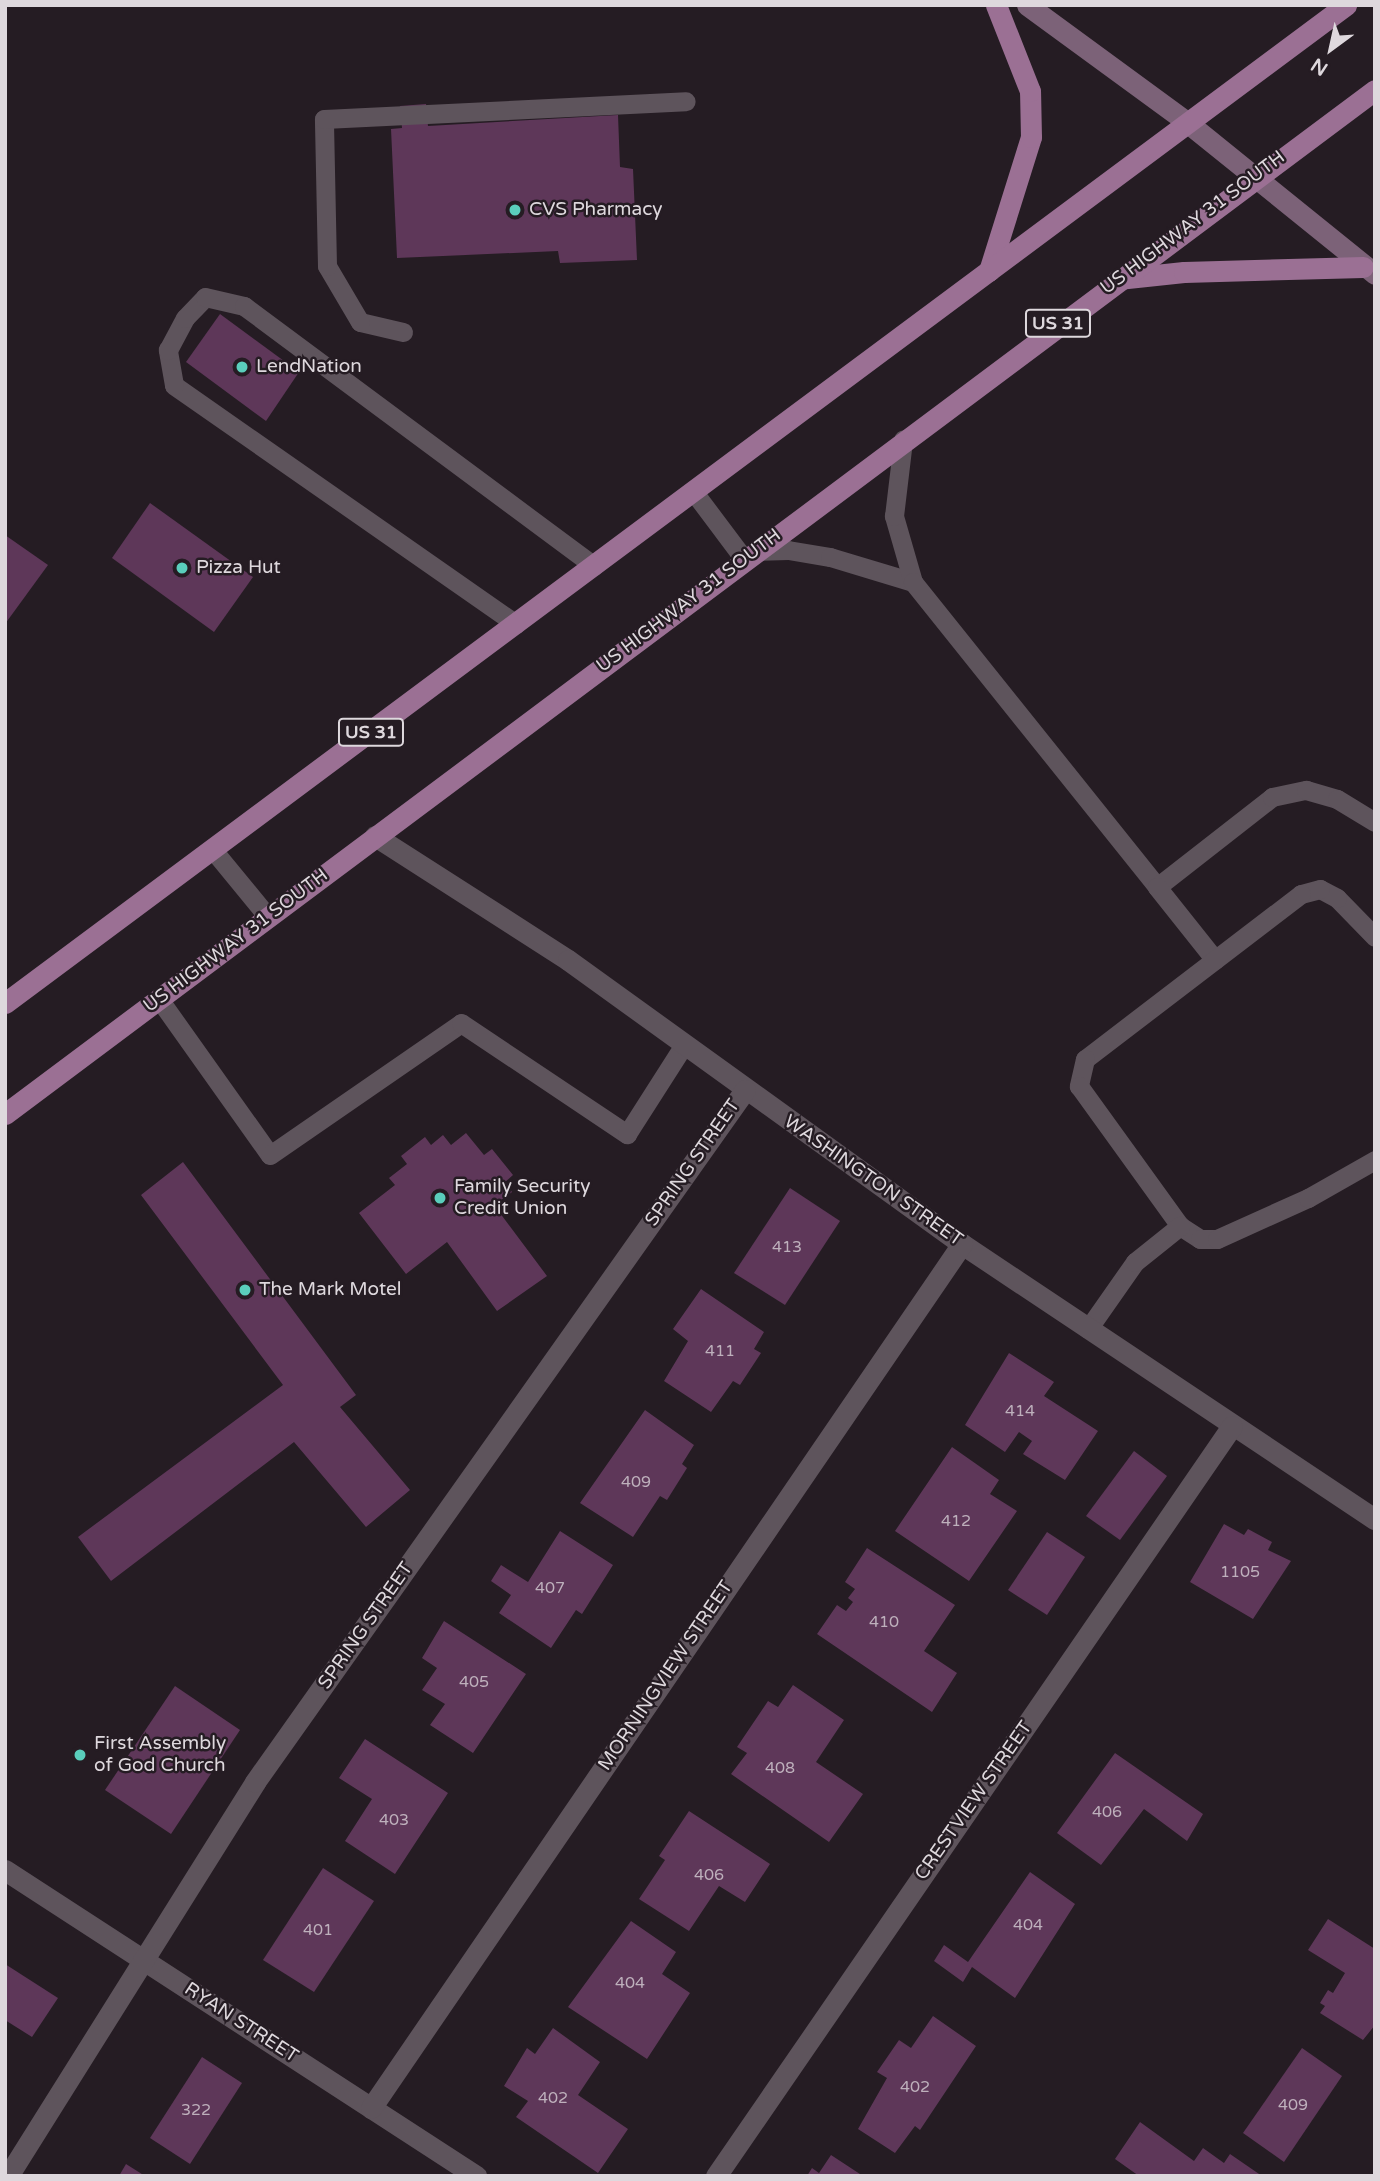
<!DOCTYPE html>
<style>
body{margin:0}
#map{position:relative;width:1380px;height:2181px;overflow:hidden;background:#251c23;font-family:"Varela Round",sans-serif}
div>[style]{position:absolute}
.building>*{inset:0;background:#5e3759}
.lane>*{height:19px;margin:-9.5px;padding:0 9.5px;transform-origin:9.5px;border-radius:9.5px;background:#5e545c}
.street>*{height:21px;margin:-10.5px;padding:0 10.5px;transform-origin:10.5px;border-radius:10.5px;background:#5e545c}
.secondary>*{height:21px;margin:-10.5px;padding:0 10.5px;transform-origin:10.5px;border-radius:10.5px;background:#7c6278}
.primary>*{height:21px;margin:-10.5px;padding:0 10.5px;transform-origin:10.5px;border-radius:10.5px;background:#9b7094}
.dots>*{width:19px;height:19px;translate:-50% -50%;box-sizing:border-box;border:4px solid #251c23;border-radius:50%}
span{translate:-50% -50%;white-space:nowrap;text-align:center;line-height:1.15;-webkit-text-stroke:5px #251c23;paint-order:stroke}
.number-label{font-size:16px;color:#beb0bc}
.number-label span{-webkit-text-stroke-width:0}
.shield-label span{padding:2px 5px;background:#251c23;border:2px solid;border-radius:5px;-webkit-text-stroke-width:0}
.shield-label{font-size:18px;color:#ded8dd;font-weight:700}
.poi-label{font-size:19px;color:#ded8dd}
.left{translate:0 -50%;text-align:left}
.street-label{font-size:19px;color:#ded8dd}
.frame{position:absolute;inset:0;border:7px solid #ded8dd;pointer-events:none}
.north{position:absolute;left:1296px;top:14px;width:70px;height:70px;-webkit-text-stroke:5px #251c23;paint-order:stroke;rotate:213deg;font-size:19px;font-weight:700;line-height:28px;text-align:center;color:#ded8dd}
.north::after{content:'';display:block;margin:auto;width:24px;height:32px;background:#ded8dd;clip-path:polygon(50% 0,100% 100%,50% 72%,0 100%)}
</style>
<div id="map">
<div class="building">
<div style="clip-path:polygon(426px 104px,428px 126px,618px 115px,620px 167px,633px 169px,637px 260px,560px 263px,558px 251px,397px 258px,391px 129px,402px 128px,400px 106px)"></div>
<div style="clip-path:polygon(220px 314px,299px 372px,266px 421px,186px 362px)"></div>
<div style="clip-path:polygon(150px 503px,253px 577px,214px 632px,112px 558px)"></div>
<div style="clip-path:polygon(5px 535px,48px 565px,5px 624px)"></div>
<div style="clip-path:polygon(466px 1133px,484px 1155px,492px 1149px,513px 1175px,505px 1182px,512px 1192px,494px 1205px,547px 1276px,497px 1311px,447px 1242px,406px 1274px,359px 1213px,395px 1185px,389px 1178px,407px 1164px,401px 1156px,425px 1137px,431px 1145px,443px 1135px,451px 1145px)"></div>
<div style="clip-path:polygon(183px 1162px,356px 1395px,340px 1407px,410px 1490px,366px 1527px,294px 1442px,111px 1581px,78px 1537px,283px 1385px,141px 1195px)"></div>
<div style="clip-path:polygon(790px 1188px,840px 1221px,785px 1305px,734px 1273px)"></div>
<div style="clip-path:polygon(701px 1289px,764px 1332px,754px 1349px,761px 1353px,740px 1385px,733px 1381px,711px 1412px,664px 1381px,688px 1341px,673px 1329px)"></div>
<div style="clip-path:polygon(1009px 1353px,1054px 1382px,1044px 1396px,1098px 1431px,1065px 1480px,1023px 1454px,1032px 1441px,1019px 1432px,1005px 1452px,965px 1425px)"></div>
<div style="clip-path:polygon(645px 1410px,694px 1445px,682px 1464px,687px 1468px,667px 1500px,660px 1496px,633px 1537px,580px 1503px)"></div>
<div style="clip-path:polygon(952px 1447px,999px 1480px,990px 1494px,1017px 1511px,969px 1581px,895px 1531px)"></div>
<div style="clip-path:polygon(1134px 1451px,1167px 1476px,1120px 1540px,1086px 1516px)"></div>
<div style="clip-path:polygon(1224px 1524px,1244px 1535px,1248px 1529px,1272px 1542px,1268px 1550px,1291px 1561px,1253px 1619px,1190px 1582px)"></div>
<div style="clip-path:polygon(560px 1531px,613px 1565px,582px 1614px,576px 1610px,551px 1648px,499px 1613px,511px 1595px,491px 1581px,501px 1565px,528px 1582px)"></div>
<div style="clip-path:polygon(1047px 1532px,1085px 1557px,1047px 1615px,1008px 1590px)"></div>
<div style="clip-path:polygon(867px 1548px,955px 1605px,924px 1651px,957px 1673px,932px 1712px,817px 1634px,837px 1605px,846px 1611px,853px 1602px,848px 1598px,855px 1589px,845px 1582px)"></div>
<div style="clip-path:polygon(444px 1621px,526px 1674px,473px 1753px,430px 1725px,445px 1704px,422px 1690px,437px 1668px,422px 1658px)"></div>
<div style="clip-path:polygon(793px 1685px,844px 1720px,816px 1762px,863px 1794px,829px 1842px,731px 1774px,747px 1753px,737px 1747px,768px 1701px,778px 1707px)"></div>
<div style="clip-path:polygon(175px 1686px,240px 1730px,171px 1834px,105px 1790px)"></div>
<div style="clip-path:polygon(365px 1739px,448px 1793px,395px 1874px,345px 1841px,372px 1799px,339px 1778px)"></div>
<div style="clip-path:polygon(1115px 1753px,1203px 1814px,1187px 1841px,1144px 1809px,1101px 1865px,1057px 1833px)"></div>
<div style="clip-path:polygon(689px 1811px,770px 1864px,745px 1902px,719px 1886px,689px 1931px,639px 1899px,665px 1860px,659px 1856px)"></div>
<div style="clip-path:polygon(323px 1868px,374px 1901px,314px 1992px,263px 1960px)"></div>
<div style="clip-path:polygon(1030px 1872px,1075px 1904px,1015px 1998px,972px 1967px,963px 1982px,934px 1961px,944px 1945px,968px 1962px)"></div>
<div style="clip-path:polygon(1328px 1919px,1375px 1949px,1375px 2025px,1363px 2040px,1320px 2013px,1325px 2006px,1320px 2003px,1328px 1990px,1333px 1993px,1345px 1973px,1308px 1950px)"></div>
<div style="clip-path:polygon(631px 1921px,676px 1952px,662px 1974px,690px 1993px,647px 2059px,568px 2007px)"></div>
<div style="clip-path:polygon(5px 1964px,58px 1998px,32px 2037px,5px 2020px)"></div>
<div style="clip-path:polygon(933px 2016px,976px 2046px,920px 2130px,915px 2126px,895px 2153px,858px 2129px,887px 2078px,877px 2072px,899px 2040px,911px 2048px)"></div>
<div style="clip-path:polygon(553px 2028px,600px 2062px,578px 2095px,628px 2129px,598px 2173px,516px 2117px,528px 2101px,504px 2086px,527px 2048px,535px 2054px)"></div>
<div style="clip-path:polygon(1302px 2048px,1342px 2076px,1284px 2162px,1243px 2133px)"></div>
<div style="clip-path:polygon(202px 2057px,242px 2083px,190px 2164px,150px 2138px)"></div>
<div style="clip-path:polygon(1140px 2122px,1194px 2161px,1203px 2148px,1224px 2163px,1230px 2154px,1262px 2176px,1139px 2176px,1115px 2159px)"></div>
<div style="clip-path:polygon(831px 2155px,863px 2176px,807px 2176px,812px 2168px,819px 2173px)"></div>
<div style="clip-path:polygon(126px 2164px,145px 2176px,119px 2176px)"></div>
</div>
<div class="lane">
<div style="left:403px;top:332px;width:44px;rotate:-166.9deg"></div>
<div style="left:360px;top:322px;width:65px;rotate:-120.5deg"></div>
<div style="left:327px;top:266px;width:147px;rotate:-91.2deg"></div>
<div style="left:324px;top:119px;width:362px;rotate:-2.8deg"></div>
<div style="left:693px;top:491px;width:85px;rotate:53.1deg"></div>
<div style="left:756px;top:551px;width:32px;rotate:-2deg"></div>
<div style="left:788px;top:550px;width:43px;rotate:9.5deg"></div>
<div style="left:830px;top:557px;width:87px;rotate:16.8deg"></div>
<div style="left:913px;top:582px;width:69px;rotate:-106.1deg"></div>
<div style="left:894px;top:516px;width:77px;rotate:-83.2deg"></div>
<div style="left:913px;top:582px;width:391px;rotate:51.3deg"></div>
<div style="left:1157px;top:887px;width:146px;rotate:-38deg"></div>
<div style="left:1272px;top:797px;width:35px;rotate:-12deg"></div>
<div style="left:1306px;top:790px;width:32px;rotate:16deg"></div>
<div style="left:1337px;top:799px;width:44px;rotate:31.2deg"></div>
<div style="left:516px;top:624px;width:417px;rotate:-145.1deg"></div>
<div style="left:174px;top:385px;width:36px;rotate:-100deg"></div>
<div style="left:168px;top:350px;width:36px;rotate:-62deg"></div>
<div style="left:185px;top:318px;width:29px;rotate:-46deg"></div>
<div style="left:205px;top:297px;width:40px;rotate:13deg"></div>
<div style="left:244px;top:306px;width:436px;rotate:36.6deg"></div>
<div style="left:213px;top:850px;width:87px;rotate:50.6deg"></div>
<div style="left:1157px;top:887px;width:93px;rotate:51.5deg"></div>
<div style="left:1375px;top:937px;width:54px;rotate:-134.3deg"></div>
<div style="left:1337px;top:898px;width:19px;rotate:-152deg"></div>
<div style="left:1320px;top:889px;width:20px;rotate:165deg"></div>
<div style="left:1301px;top:894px;width:272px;rotate:142.6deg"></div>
<div style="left:1085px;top:1059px;width:28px;rotate:103deg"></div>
<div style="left:1079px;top:1086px;width:173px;rotate:54.2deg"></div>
<div style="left:1180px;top:1226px;width:24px;rotate:33deg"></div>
<div style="left:1200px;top:1239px;width:17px"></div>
<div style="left:1217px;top:1239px;width:100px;rotate:-24.3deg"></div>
<div style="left:1308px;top:1198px;width:77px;rotate:-29.6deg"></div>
<div style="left:159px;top:999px;width:191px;rotate:54.6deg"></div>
<div style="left:270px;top:1155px;width:232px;rotate:-34.6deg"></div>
<div style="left:461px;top:1023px;width:200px;rotate:33.8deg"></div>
<div style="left:627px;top:1134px;width:106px;rotate:-57.4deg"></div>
<div style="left:1088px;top:1329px;width:82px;rotate:-55deg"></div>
<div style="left:1135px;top:1262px;width:58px;rotate:-38.7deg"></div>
</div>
<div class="street">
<div style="left:375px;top:836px;width:229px;rotate:32.7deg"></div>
<div style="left:568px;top:960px;width:486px;rotate:35.8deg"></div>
<div style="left:962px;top:1244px;width:496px;rotate:33.7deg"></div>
<div style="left:5px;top:1870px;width:562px;rotate:33.01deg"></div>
<div style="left:371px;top:2108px;width:1047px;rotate:-55.63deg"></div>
<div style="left:8px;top:2176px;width:465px;rotate:-57.9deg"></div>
<div style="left:255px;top:1782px;width:848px;rotate:-54.7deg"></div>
<div style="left:716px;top:2176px;width:910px;rotate:-55.47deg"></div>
</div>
<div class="secondary">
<div style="left:1027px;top:5px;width:200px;rotate:36.2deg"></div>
<div style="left:1188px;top:123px;width:240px;rotate:38.9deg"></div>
</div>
<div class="primary">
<div style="left:989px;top:271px;width:140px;rotate:-72.6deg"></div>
<div style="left:1031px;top:137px;width:46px;rotate:-91.2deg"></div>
<div style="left:1030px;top:91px;width:92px;rotate:-111.6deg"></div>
<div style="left:1118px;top:279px;width:66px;rotate:-6.1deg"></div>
<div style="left:1184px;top:272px;width:179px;rotate:-1.6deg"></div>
<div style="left:5px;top:1003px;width:1672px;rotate:-36.66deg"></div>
<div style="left:5px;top:1114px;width:1710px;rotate:-36.78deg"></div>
</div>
<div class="dots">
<div style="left:515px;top:210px;background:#5acebc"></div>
<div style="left:242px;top:367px;background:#5acebc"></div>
<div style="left:182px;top:568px;background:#5acebc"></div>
<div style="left:440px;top:1198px;background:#5acebc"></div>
<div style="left:245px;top:1290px;background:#5acebc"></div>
<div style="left:80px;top:1755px;background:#5acebc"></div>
</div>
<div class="number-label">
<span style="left:787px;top:1247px">413</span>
<span style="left:720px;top:1351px">411</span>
<span style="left:1020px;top:1411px">414</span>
<span style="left:636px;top:1482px">409</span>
<span style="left:956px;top:1521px">412</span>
<span style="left:1240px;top:1572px">1105</span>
<span style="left:550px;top:1588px">407</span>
<span style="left:884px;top:1622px">410</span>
<span style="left:474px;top:1682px">405</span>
<span style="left:780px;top:1768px">408</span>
<span style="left:1107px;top:1812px">406</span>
<span style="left:394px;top:1820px">403</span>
<span style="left:709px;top:1875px">406</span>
<span style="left:1028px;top:1925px">404</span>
<span style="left:318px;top:1930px">401</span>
<span style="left:630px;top:1983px">404</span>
<span style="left:915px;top:2087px">402</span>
<span style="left:553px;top:2098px">402</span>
<span style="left:1293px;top:2105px">409</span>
<span style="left:196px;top:2110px">322</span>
</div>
<div class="shield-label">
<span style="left:1058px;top:323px">US 31</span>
<span style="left:371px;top:732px">US 31</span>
</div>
<div class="poi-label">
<span class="left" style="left:529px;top:210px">CVS Pharmacy</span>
<span class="left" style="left:256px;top:367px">LendNation</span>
<span class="left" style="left:196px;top:568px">Pizza Hut</span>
<span class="left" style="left:454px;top:1198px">Family Security<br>Credit Union</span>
<span class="left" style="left:259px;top:1290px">The Mark Motel</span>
<span class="left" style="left:94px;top:1755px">First Assembly<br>of God Church</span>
</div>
<div class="street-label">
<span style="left:1193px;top:223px;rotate:-37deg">US HIGHWAY 31 SOUTH</span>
<span style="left:689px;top:601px;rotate:-37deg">US HIGHWAY 31 SOUTH</span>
<span style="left:236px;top:941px;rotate:-37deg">US HIGHWAY 31 SOUTH</span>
<span style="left:693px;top:1163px;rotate:-55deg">SPRING STREET</span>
<span style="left:873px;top:1181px;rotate:35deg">WASHINGTON STREET</span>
<span style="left:366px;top:1626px;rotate:-55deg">SPRING STREET</span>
<span style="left:666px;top:1676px;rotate:-56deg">MORNINGVIEW STREET</span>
<span style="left:974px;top:1801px;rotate:-55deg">CRESTVIEW STREET</span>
<span style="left:241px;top:2023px;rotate:33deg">RYAN STREET</span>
</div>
<div class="frame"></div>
<div class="north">N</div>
</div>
